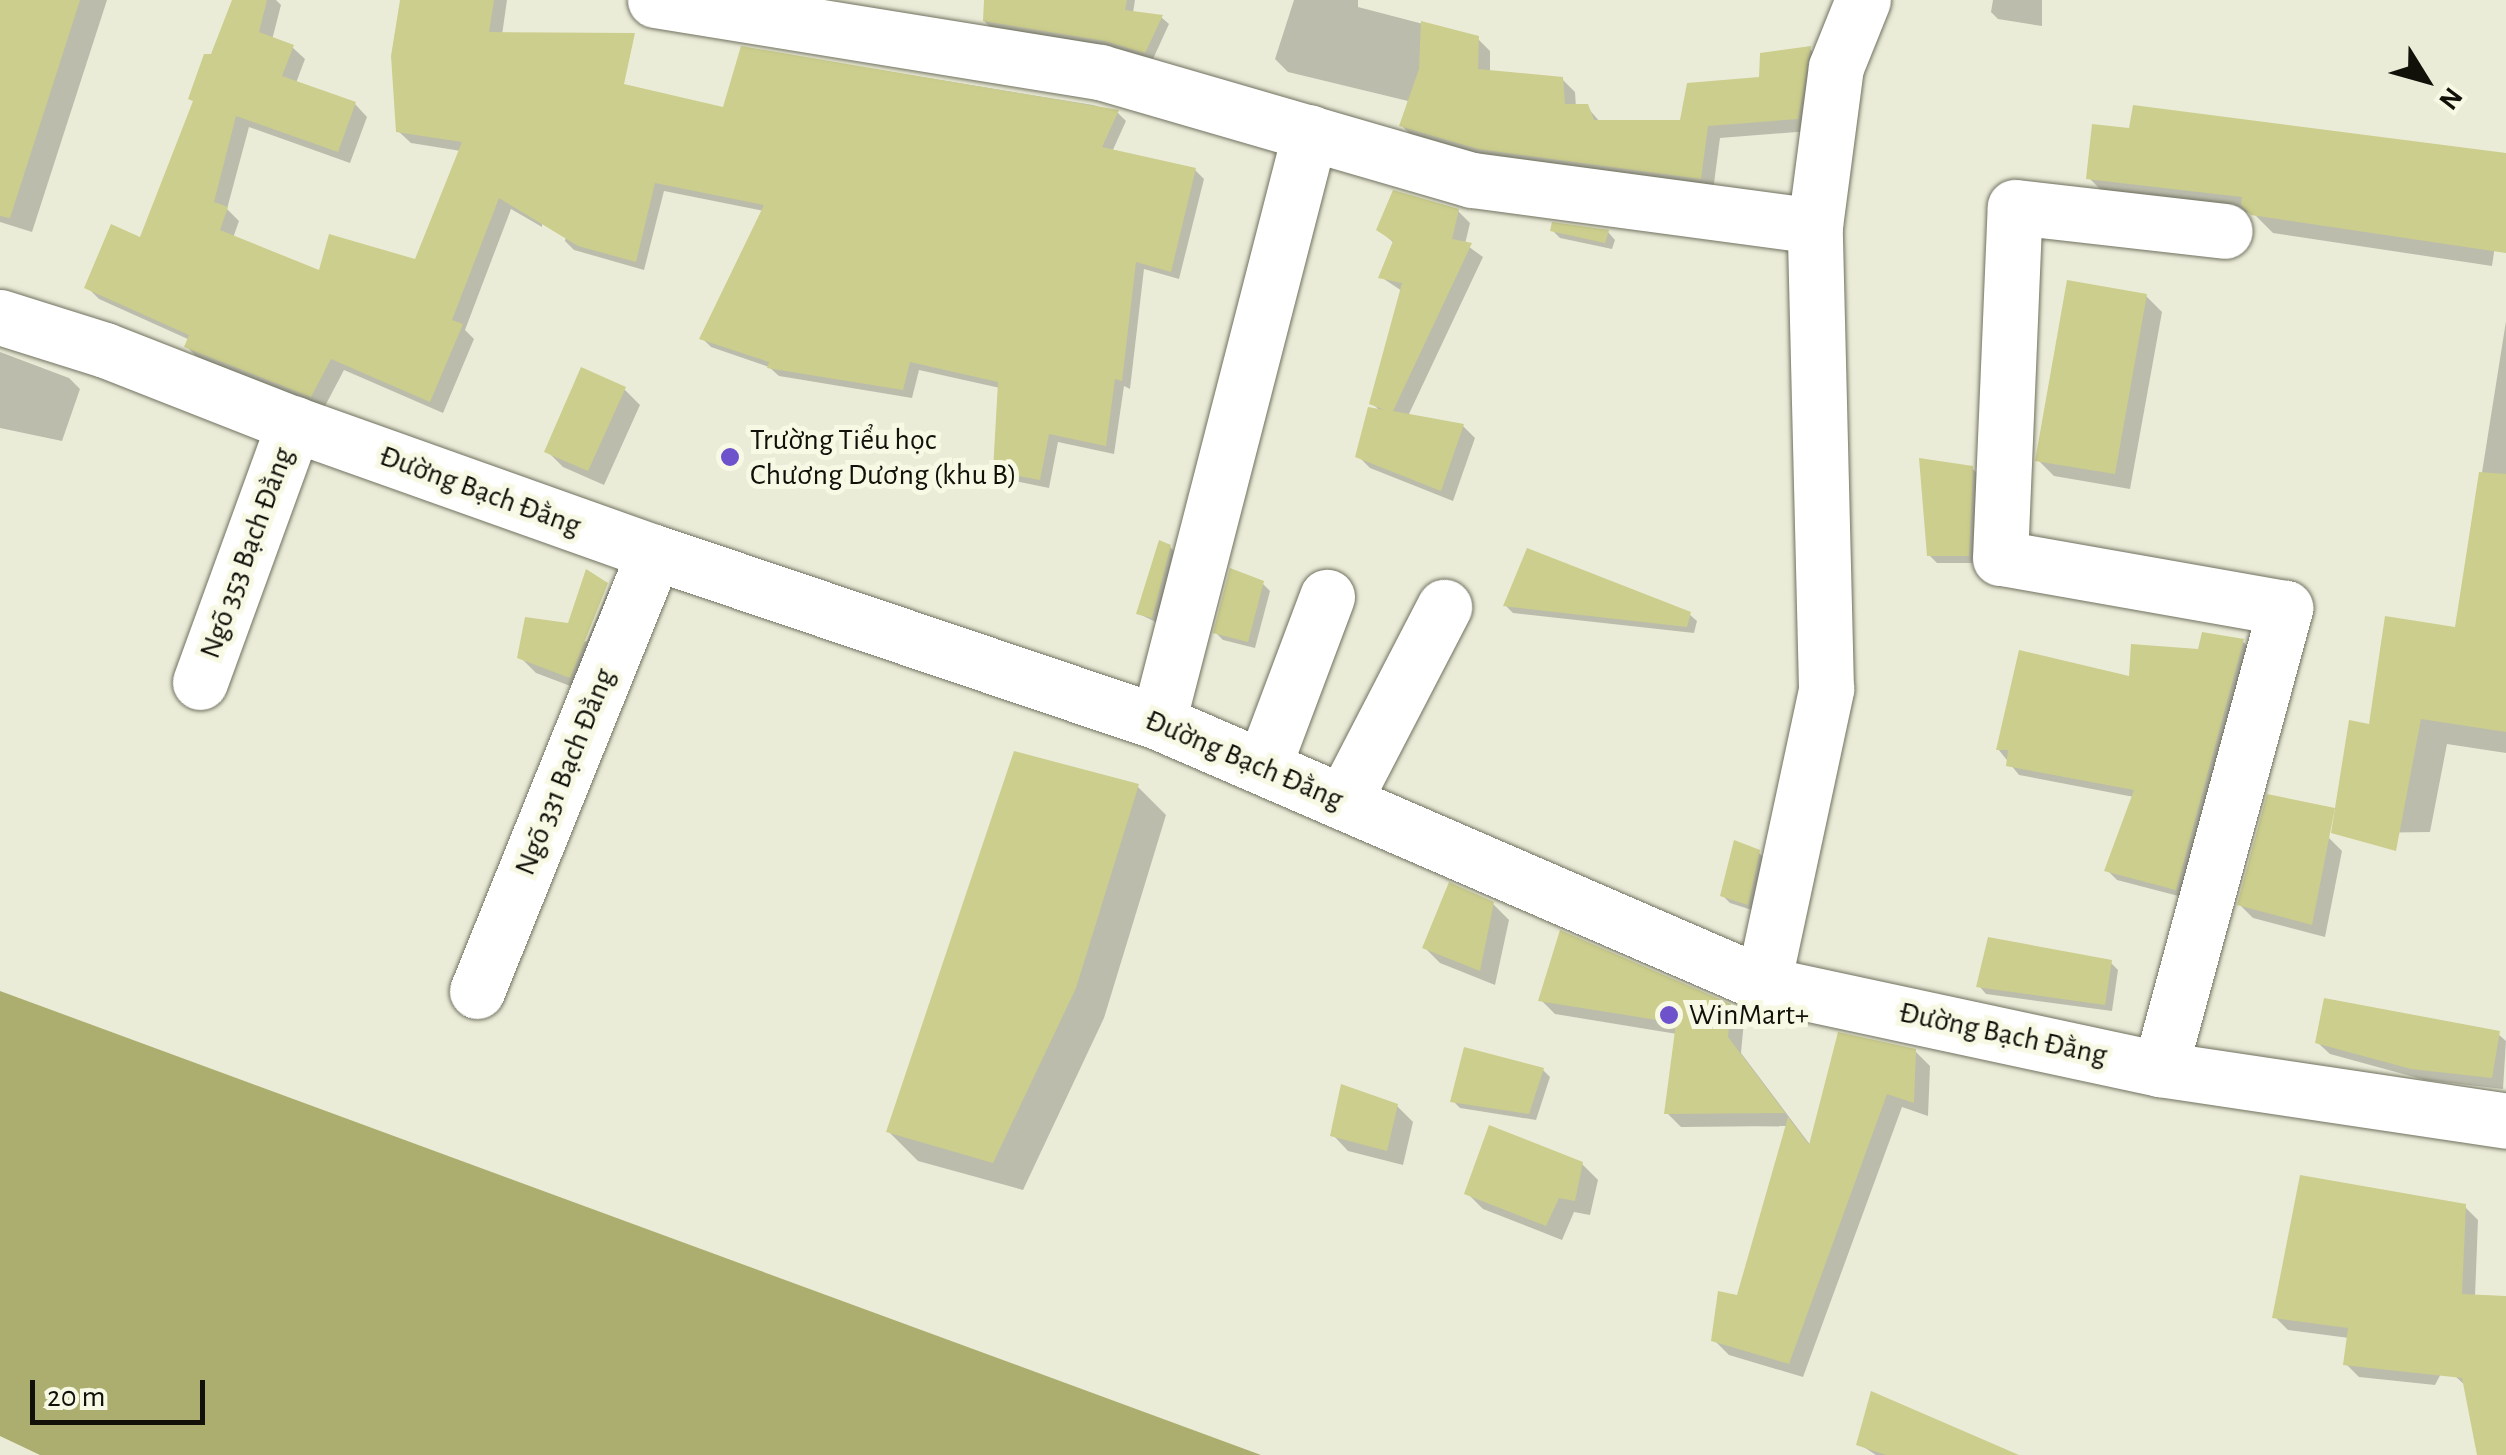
<!DOCTYPE html>
<meta charset="utf-8">
<style>
body{margin:0}
#map{position:relative;width:2506px;height:1455px;overflow:hidden;background:#ebecd8;font-family:"Alegreya Sans",sans-serif}
div>[style]{position:absolute}
.forest>*{inset:0;background:#acae6f}
.shadow>*{inset:0;background:#0003}
.building>*{inset:0;background:#ccce8d}
.roads{filter:drop-shadow(0 0 2px #717160) drop-shadow(0 0 2px #717160)}
.minor>*{height:55px;margin:-27.5px;padding:0 27.5px;transform-origin:27.5px;border-radius:27.5px;background:#fff}
.dots>*{width:28px;height:28px;translate:-50% -50%;box-sizing:border-box;border:5px solid #f8f9e5;border-radius:50%}
span{translate:-50% -50%;white-space:nowrap;text-align:center;line-height:1.15;-webkit-text-stroke:10px #f8f9e5;paint-order:stroke}
.poi-label{font-size:30px;color:#11110a}
.left{translate:0 -50%;text-align:left}
.street-label{font-size:30px;color:#11110a}
.north{position:absolute;left:2376px;top:30px;width:100px;height:100px;-webkit-text-stroke:8px #f8f9e5;paint-order:stroke;rotate:127deg;font-size:28px;font-weight:700;line-height:40px;text-align:center;color:#11110a}
.north::after{content:'';display:block;margin:auto;width:35px;height:45px;background:#11110a;clip-path:polygon(50% 0,100% 100%,50% 72%,0 100%)}
.scale{position:absolute;left:30px;top:1380px;width:175px;height:45px;box-sizing:border-box;border:5px solid #11110a;border-top:0;padding-left:12px;font-size:30px;line-height:35px;white-space:nowrap;color:#11110a;-webkit-text-stroke:8px #f8f9e5;paint-order:stroke}
</style>
<div id="map">
<div class="forest">
<div style="clip-path:polygon(0 991px,1261px 1455px,40px 1455px,0 1436px)"></div>
</div>
<div class="shadow">
<div style="clip-path:polygon(0 0,107px 0,32px 232px,0 222px)"></div>
<div style="clip-path:polygon(234px 0,276px 0,281px 5px,272px 40px,292px 47px,305px 59px,296px 83px,355px 104px,367px 117px,350px 163px,249px 127px,227px 209px,239px 221px,233px 238px,321px 273px,417px 262px,461px 151px,411px 143px,398px 131px,403px 0,507px 0,502px 35px,542px 48px,542px 227px,511px 209px,465px 330px,474px 339px,443px 413px,344px 370px,324px 408px,199px 359px,187px 347px,190px 340px,99px 299px,87px 287px,142px 240px)"></div>
<div style="clip-path:polygon(995px 0,1135px 0,1133px 13px,1161px 17px,1169px 24px,1153px 59px,1115px 48px,991px 28px,984px 21px)"></div>
<div style="clip-path:polygon(1294px 0,1358px 0,1358px 7px,1477px 38px,1490px 51px,1490px 73px,1562px 79px,1575px 92px,1576px 107px,1587px 107px,1601px 123px,1683px 122px,1810px 49px,1822px 62px,1810px 131px,1720px 138px,1713px 191px,1493px 161px,1415px 139px,1402px 126px,1408px 101px,1288px 72px,1275px 59px)"></div>
<div style="clip-path:polygon(1993px 0,2042px 0,2042px 26px,1998px 19px,1991px 12px)"></div>
<div style="clip-path:polygon(743px 48px,1093px 105px,1117px 112px,1126px 121px,1112px 152px,1195px 170px,1204px 179px,1179px 279px,1144px 269px,1130px 389px,1124px 386px,1114px 454px,1058px 442px,1049px 488px,1005px 479px,996px 470px,1000px 388px,919px 370px,912px 398px,779px 376px,769px 367px,711px 347px,702px 338px,764px 211px,664px 191px,644px 270px,574px 250px,565px 241px,600px 81px,725px 110px)"></div>
<div style="clip-path:polygon(2506px 172px,2492px 266px,2273px 233px,2253px 213px,2108px 197px,2089px 178px)"></div>
<div style="clip-path:polygon(1458px 211px,1470px 223px,1465px 244px,1483px 257px,1408px 416px,1463px 426px,1475px 438px,1453px 501px,1370px 468px,1358px 456px,1380px 411px,1372px 403px,1402px 291px,1381px 277px,1395px 244px,1379px 230px)"></div>
<div style="clip-path:polygon(1552px 230px,1608px 232px,1615px 240px,1612px 249px,1560px 238px)"></div>
<div style="clip-path:polygon(2146px 296px,2162px 312px,2130px 489px,2054px 476px,2038px 460px)"></div>
<div style="clip-path:polygon(2506px 321px,2506px 753px,2447px 744px,2430px 832px,2364px 833px,2371px 727px,2457px 630px)"></div>
<div style="clip-path:polygon(0 352px,69px 378px,80px 389px,62px 441px,0 428px)"></div>
<div style="clip-path:polygon(624px 389px,640px 405px,604px 485px,563px 467px,547px 451px)"></div>
<div style="clip-path:polygon(1972px 468px,1979px 476px,1975px 563px,1937px 563px,1929px 555px)"></div>
<div style="clip-path:polygon(1170px 547px,1178px 555px,1160px 624px,1139px 614px)"></div>
<div style="clip-path:polygon(1262px 583px,1270px 591px,1255px 648px,1223px 640px,1216px 633px)"></div>
<div style="clip-path:polygon(609px 588px,622px 601px,586px 692px,536px 673px,520px 657px,587px 641px)"></div>
<div style="clip-path:polygon(1506px 606px,1689px 614px,1697px 621px,1694px 633px,1513px 613px)"></div>
<div style="clip-path:polygon(2243px 642px,2253px 651px,2186px 898px,2117px 880px,2107px 870px,2134px 797px,2019px 775px,1998px 749px,2131px 679px,2200px 651px)"></div>
<div style="clip-path:polygon(1137px 786px,1166px 815px,1104px 1018px,1023px 1190px,918px 1161px,889px 1132px)"></div>
<div style="clip-path:polygon(2328px 837px,2342px 851px,2325px 937px,2253px 918px,2240px 905px)"></div>
<div style="clip-path:polygon(1758px 852px,1766px 860px,1755px 911px,1730px 903px,1723px 896px)"></div>
<div style="clip-path:polygon(1493px 904px,1509px 920px,1495px 985px,1440px 963px,1425px 948px)"></div>
<div style="clip-path:polygon(2110px 962px,2118px 970px,2112px 1011px,1986px 994px,1979px 986px)"></div>
<div style="clip-path:polygon(1541px 1000px,1730px 1006px,1744px 1021px,1741px 1053px,1811px 1146px,1915px 1051px,1930px 1066px,1928px 1116px,1902px 1107px,1803px 1377px,1729px 1355px,1714px 1340px,1739px 1298px,1789px 1126px,1681px 1127px,1667px 1113px,1677px 1034px,1555px 1014px)"></div>
<div style="clip-path:polygon(2498px 1034px,2506px 1041px,2503px 1089px,2425px 1080px,2330px 1054px,2318px 1043px)"></div>
<div style="clip-path:polygon(1543px 1070px,1550px 1077px,1536px 1120px,1460px 1108px,1453px 1101px)"></div>
<div style="clip-path:polygon(1397px 1106px,1413px 1122px,1403px 1165px,1348px 1151px,1333px 1135px)"></div>
<div style="clip-path:polygon(1582px 1164px,1598px 1180px,1590px 1215px,1574px 1212px,1562px 1240px,1483px 1209px,1467px 1193px)"></div>
<div style="clip-path:polygon(2465px 1207px,2478px 1220px,2475px 1297px,2506px 1298px,2504px 1455px,2479px 1455px,2467px 1387px,2455px 1376px,2463px 1332px,2435px 1385px,2359px 1377px,2346px 1364px,2349px 1338px,2288px 1330px,2275px 1317px)"></div>
<div style="clip-path:polygon(1859px 1444px,1970px 1455px,1876px 1455px)"></div>
</div>
<div class="building">
<div style="clip-path:polygon(0 0,80px 0,10px 218px,0 216px)"></div>
<div style="clip-path:polygon(232px 0,267px 0,259px 32px,294px 45px,282px 76px,356px 102px,338px 152px,236px 116px,214px 202px,228px 207px,220px 230px,319px 270px,329px 234px,415px 259px,462px 142px,396px 132px,391px 56px,400px 0,494px 0,489px 32px,635px 33px,624px 84px,723px 107px,741px 46px,1119px 110px,1102px 147px,1196px 168px,1171px 272px,1136px 262px,1122px 381px,1115px 379px,1106px 446px,1049px 434px,1040px 480px,993px 471px,998px 382px,910px 362px,903px 390px,767px 368px,769px 362px,699px 339px,764px 205px,655px 183px,636px 262px,578px 246px,499px 198px,452px 320px,463px 324px,430px 402px,331px 359px,311px 397px,184px 347px,189px 335px,84px 288px,111px 224px,140px 237px,193px 101px,188px 99px,204px 54px,211px 54px)"></div>
<div style="clip-path:polygon(984px 0,1127px 0,1125px 10px,1163px 15px,1145px 53px,1105px 41px,983px 21px)"></div>
<div style="clip-path:polygon(1421px 21px,1479px 36px,1478px 69px,1563px 77px,1565px 104px,1588px 104px,1594px 120px,1680px 120px,1687px 83px,1759px 77px,1760px 53px,1811px 46px,1798px 119px,1708px 126px,1701px 179px,1478px 149px,1399px 126px,1419px 69px)"></div>
<div style="clip-path:polygon(2133px 105px,2506px 153px,2506px 253px,2251px 215px,2241px 205px,2242px 197px,2086px 179px,2092px 124px,2129px 128px)"></div>
<div style="clip-path:polygon(1393px 190px,1459px 209px,1452px 239px,1472px 243px,1393px 411px,1464px 424px,1441px 491px,1355px 457px,1368px 407px,1385px 410px,1369px 404px,1402px 283px,1378px 278px,1393px 241px,1376px 230px)"></div>
<div style="clip-path:polygon(1552px 222px,1609px 230px,1605px 243px,1550px 231px)"></div>
<div style="clip-path:polygon(2067px 280px,2147px 294px,2115px 474px,2035px 461px)"></div>
<div style="clip-path:polygon(581px 367px,626px 387px,588px 471px,544px 452px)"></div>
<div style="clip-path:polygon(1919px 458px,1973px 466px,1969px 556px,1927px 556px)"></div>
<div style="clip-path:polygon(2479px 472px,2506px 474px,2506px 732px,2421px 719px,2396px 851px,2331px 833px,2349px 720px,2369px 724px,2385px 616px,2455px 627px)"></div>
<div style="clip-path:polygon(1159px 540px,1171px 545px,1152px 618px,1136px 614px)"></div>
<div style="clip-path:polygon(1527px 548px,1691px 612px,1687px 627px,1503px 606px)"></div>
<div style="clip-path:polygon(1230px 568px,1264px 581px,1248px 642px,1213px 633px)"></div>
<div style="clip-path:polygon(586px 569px,608px 583px,570px 678px,517px 658px,525px 617px,568px 623px)"></div>
<div style="clip-path:polygon(2202px 632px,2244px 639px,2176px 890px,2104px 871px,2134px 790px,2006px 766px,2008px 750px,1996px 750px,2019px 650px,2129px 676px,2131px 644px,2198px 649px)"></div>
<div style="clip-path:polygon(1014px 751px,1139px 784px,1076px 988px,993px 1163px,886px 1132px)"></div>
<div style="clip-path:polygon(2267px 794px,2335px 808px,2312px 925px,2237px 905px)"></div>
<div style="clip-path:polygon(1734px 840px,1760px 850px,1748px 905px,1720px 896px)"></div>
<div style="clip-path:polygon(1449px 882px,1494px 902px,1480px 971px,1422px 948px)"></div>
<div style="clip-path:polygon(1560px 930px,1731px 1004px,1728px 1037px,1785px 1113px,1664px 1114px,1676px 1023px,1538px 1001px)"></div>
<div style="clip-path:polygon(1988px 937px,2112px 960px,2105px 1005px,1976px 987px)"></div>
<div style="clip-path:polygon(2324px 998px,2500px 1031px,2492px 1078px,2411px 1069px,2315px 1043px)"></div>
<div style="clip-path:polygon(1838px 1032px,1916px 1049px,1914px 1103px,1887px 1094px,1789px 1364px,1711px 1341px,1718px 1291px,1737px 1295px,1788px 1117px,1809px 1145px)"></div>
<div style="clip-path:polygon(1464px 1047px,1544px 1068px,1529px 1114px,1450px 1102px)"></div>
<div style="clip-path:polygon(1341px 1084px,1398px 1104px,1387px 1151px,1330px 1136px)"></div>
<div style="clip-path:polygon(1489px 1125px,1583px 1162px,1575px 1201px,1559px 1198px,1546px 1226px,1464px 1194px)"></div>
<div style="clip-path:polygon(2300px 1175px,2466px 1204px,2462px 1294px,2506px 1296px,2506px 1455px,2477px 1455px,2462px 1378px,2343px 1365px,2348px 1328px,2272px 1318px)"></div>
<div style="clip-path:polygon(1871px 1391px,2019px 1455px,1886px 1455px,1856px 1445px)"></div>
</div>
<div class="roads">
<div class="minor">
<div style="left:655px;top:0;width:451px;rotate:9.2deg"></div>
<div style="left:1100px;top:72px;width:387px;rotate:16.2deg"></div>
<div style="left:1472px;top:180px;width:346px;rotate:7.6deg"></div>
<div style="left:0;top:317px;width:110px;rotate:17.4deg"></div>
<div style="left:105px;top:350px;width:203px;rotate:21.4deg"></div>
<div style="left:294px;top:424px;width:382px;rotate:19.6deg"></div>
<div style="left:654px;top:552px;width:532px;rotate:18.64deg"></div>
<div style="left:1158px;top:722px;width:659px;rotate:23.42deg"></div>
<div style="left:1763px;top:984px;width:406px;rotate:12.1deg"></div>
<div style="left:2160px;top:1069px;width:350px;rotate:8.5deg"></div>
<div style="left:200px;top:682px;width:275px;rotate:-70deg"></div>
<div style="left:1158px;top:722px;width:609px;rotate:-75.55deg"></div>
<div style="left:1263px;top:767px;width:182px;rotate:-69.4deg"></div>
<div style="left:1343px;top:802px;width:220px;rotate:-62.6deg"></div>
<div style="left:1763px;top:984px;width:302px;rotate:-77.9deg"></div>
<div style="left:1826px;top:689px;width:463px;rotate:-91.4deg"></div>
<div style="left:1815px;top:226px;width:160px;rotate:-82.5deg"></div>
<div style="left:1836px;top:67px;width:72px;rotate:-68.1deg"></div>
<div style="left:477px;top:991px;width:473px;rotate:-68deg"></div>
<div style="left:2160px;top:1069px;width:478px;rotate:-74.8deg"></div>
<div style="left:2285px;top:608px;width:289px;rotate:-170deg"></div>
<div style="left:2000px;top:558px;width:351px;rotate:-87.6deg"></div>
<div style="left:2015px;top:207px;width:211px;rotate:6.5deg"></div>
</div>
</div>
<div class="dots">
<div style="left:730px;top:457px;background:#6d52cb"></div>
<div style="left:1669px;top:1015px;background:#6d52cb"></div>
</div>
<div class="poi-label">
<span class="left" style="left:750px;top:457px">Trường Tiểu học<br>Chương Dương (khu B)</span>
<span class="left" style="left:1689px;top:1015px">WinMart+</span>
</div>
<div class="street-label">
<span style="left:480px;top:491px;rotate:20deg">Đường Bạch Đằng</span>
<span style="left:247px;top:553px;rotate:-70deg">Ngõ 353 Bạch Đằng</span>
<span style="left:1244px;top:760px;rotate:23deg">Đường Bạch Đằng</span>
<span style="left:565px;top:772px;rotate:-68deg">Ngõ 331 Bạch Đằng</span>
<span style="left:2003px;top:1034px;rotate:12deg">Đường Bạch Đằng</span>
</div>
<div class="north">N</div>
<div class="scale">20 m</div>
</div>
